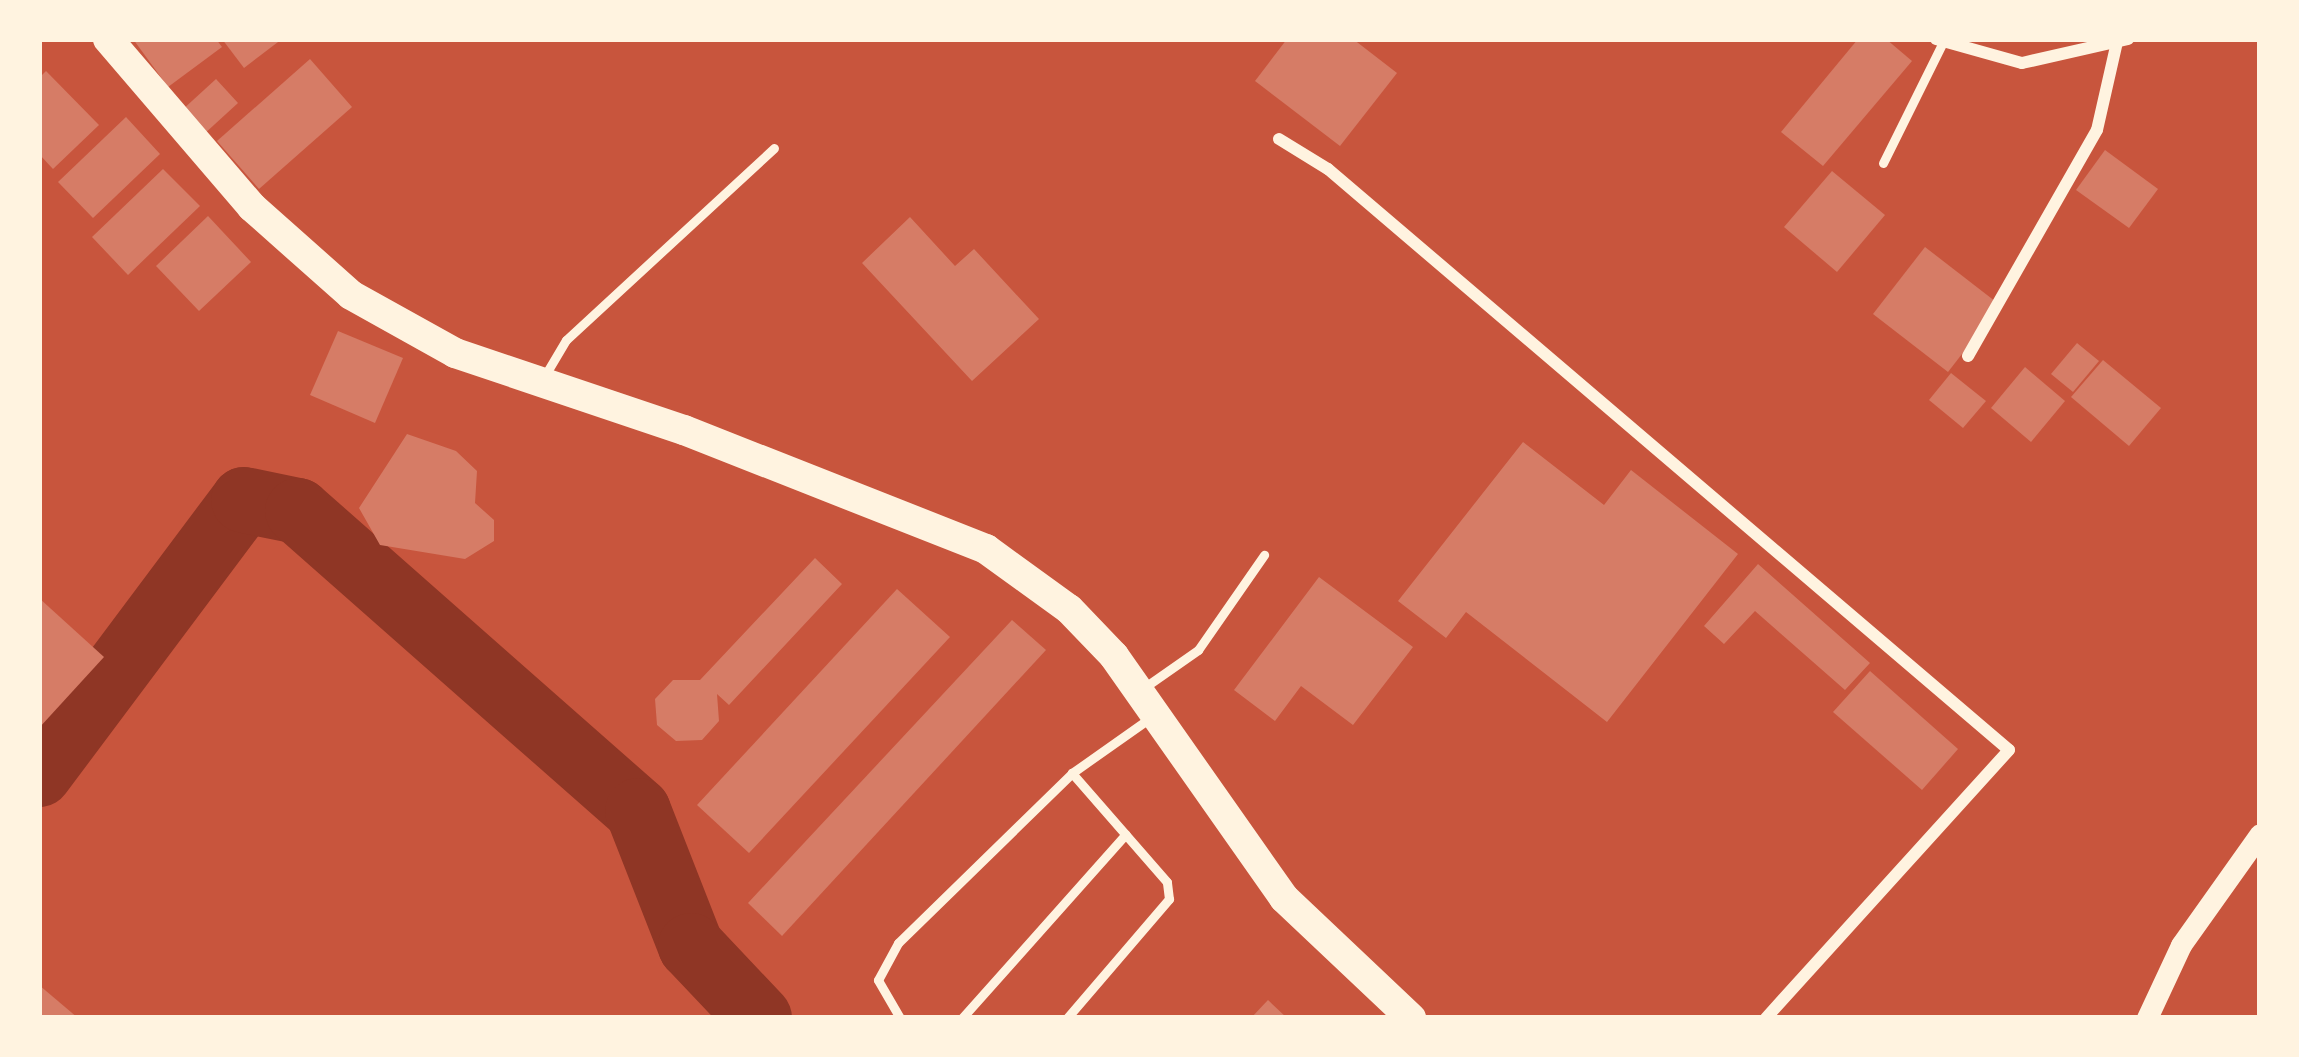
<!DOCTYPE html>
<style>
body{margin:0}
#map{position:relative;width:2299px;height:1057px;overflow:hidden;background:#c8553d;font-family:Inter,sans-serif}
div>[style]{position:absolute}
.river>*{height:66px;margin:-33px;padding:0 33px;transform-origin:33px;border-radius:33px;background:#8f3625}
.building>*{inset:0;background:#d67c66}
.service>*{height:9px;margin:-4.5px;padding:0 4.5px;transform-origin:4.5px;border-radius:4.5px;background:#fff3e0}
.minor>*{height:12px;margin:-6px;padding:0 6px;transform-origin:6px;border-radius:6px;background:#fff3e0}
.tertiary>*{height:21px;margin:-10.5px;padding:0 10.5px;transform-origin:10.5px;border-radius:10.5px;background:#fff3e0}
.primary>*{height:30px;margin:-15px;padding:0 15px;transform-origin:15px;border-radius:15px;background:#fff3e0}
span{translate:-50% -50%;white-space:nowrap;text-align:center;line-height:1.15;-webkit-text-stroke:9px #fff3e0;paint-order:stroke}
.frame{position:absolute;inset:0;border:42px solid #fff3e0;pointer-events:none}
</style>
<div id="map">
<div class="river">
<div style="left:39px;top:774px;width:342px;rotate:-53.2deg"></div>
<div style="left:244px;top:500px;width:55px;rotate:11.5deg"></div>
<div style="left:298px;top:511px;width:453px;rotate:41.4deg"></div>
<div style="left:638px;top:811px;width:145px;rotate:68.6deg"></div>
<div style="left:691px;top:946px;width:99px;rotate:46.6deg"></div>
</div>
<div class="building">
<div style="clip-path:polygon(133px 39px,216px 39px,222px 47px,168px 87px)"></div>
<div style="clip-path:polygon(222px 39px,282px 39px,244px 68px)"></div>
<div style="clip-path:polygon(1287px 39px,1353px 39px,1397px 73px,1340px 146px,1255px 81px)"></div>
<div style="clip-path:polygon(1858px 39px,1886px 39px,1912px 61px,1823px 166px,1781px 132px)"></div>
<div style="clip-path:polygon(310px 59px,352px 107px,259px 189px,217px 141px)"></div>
<div style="clip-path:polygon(46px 71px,99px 125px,53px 169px,39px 154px,39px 78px)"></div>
<div style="clip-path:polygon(216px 79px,238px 103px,203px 135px,181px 111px)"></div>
<div style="clip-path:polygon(126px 117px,160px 154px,93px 218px,58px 182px)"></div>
<div style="clip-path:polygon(2105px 150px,2158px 189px,2129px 228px,2076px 190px)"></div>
<div style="clip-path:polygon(163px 169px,200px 206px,128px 275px,92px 237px)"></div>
<div style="clip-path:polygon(1832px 171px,1885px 215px,1837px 272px,1784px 227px)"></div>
<div style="clip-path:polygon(208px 216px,251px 262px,199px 311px,156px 266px)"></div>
<div style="clip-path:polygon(910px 217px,955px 266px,974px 249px,1039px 319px,972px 381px,862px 263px)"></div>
<div style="clip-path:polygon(1925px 247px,2000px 305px,1948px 372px,1873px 314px)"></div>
<div style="clip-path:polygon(338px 331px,403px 358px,375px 423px,310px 395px)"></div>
<div style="clip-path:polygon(2077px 343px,2099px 361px,2073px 392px,2051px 374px)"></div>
<div style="clip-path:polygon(2103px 360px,2161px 408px,2129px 446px,2071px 397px)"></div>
<div style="clip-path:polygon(2025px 367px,2065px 401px,2031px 442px,1991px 408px)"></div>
<div style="clip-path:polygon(1951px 373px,1986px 401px,1963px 428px,1929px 400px)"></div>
<div style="clip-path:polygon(407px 434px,456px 451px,477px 471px,475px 503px,494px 520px,494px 541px,465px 559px,380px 545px,359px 508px)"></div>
<div style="clip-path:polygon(1523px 442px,1604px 505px,1631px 470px,1738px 554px,1607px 722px,1466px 612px,1446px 638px,1398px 601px)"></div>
<div style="clip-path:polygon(815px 558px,842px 584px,729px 705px,717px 694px,719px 721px,702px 740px,676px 741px,657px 725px,655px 699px,673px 680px,700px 680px)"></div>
<div style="clip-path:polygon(1758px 564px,1870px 663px,1845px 690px,1755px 611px,1724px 644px,1704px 626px)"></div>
<div style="clip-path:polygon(1319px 577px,1413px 647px,1353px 725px,1301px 686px,1275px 721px,1234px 690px)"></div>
<div style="clip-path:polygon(897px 589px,950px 637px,749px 853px,697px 805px)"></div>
<div style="clip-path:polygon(39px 598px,104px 657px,39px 728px)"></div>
<div style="clip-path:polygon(1012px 620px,1046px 650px,782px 936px,748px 903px)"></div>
<div style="clip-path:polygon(1870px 671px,1958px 749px,1922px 790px,1833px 712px)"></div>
<div style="clip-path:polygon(39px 985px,78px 1018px,39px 1018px)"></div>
<div style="clip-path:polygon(1268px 1000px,1287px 1018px,1251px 1018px)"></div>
</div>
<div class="service">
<div style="left:1883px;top:163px;width:133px;rotate:-63.6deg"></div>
<div style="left:544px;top:377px;width:43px;rotate:-59.3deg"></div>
<div style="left:566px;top:340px;width:283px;rotate:-42.7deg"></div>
<div style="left:1145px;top:687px;width:65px;rotate:-34.9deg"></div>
<div style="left:1198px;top:650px;width:116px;rotate:-55.2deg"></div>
<div style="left:900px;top:1018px;width:44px;rotate:-120.1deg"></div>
<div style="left:878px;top:980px;width:42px;rotate:-61.6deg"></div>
<div style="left:898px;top:943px;width:243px;rotate:-44.3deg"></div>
<div style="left:1072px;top:773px;width:95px;rotate:-35.2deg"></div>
<div style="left:962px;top:1018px;width:246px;rotate:-48.3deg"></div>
<div style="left:1067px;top:1018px;width:157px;rotate:-49.4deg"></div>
<div style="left:1169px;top:899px;width:17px;rotate:-97deg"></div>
<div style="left:1167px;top:882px;width:145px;rotate:-131.1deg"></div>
</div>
<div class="minor">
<div style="left:1936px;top:39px;width:89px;rotate:15.6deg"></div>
<div style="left:2022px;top:63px;width:109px;rotate:-12.8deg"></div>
<div style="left:1279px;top:139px;width:57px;rotate:31.5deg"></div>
<div style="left:1328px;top:169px;width:895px;rotate:40.47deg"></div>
<div style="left:2009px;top:750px;width:362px;rotate:132.2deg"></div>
<div style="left:1968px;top:356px;width:260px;rotate:-60.3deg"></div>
<div style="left:2097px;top:130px;width:90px;rotate:-77.2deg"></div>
</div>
<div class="tertiary">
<div style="left:2147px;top:1018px;width:81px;rotate:-65deg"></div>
<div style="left:2181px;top:945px;width:136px;rotate:-54.6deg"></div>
</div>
<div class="primary">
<div style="left:108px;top:39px;width:221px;rotate:49.4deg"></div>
<div style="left:252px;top:207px;width:132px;rotate:41.6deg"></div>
<div style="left:351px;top:295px;width:119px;rotate:29.1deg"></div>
<div style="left:455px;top:353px;width:242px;rotate:18.6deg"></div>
<div style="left:684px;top:430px;width:325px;rotate:21.5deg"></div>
<div style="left:986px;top:549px;width:102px;rotate:35.9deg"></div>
<div style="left:1069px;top:609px;width:65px;rotate:46.2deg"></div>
<div style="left:1114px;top:656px;width:296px;rotate:54.9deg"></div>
<div style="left:1284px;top:898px;width:175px;rotate:43.4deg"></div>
</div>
<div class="frame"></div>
</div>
